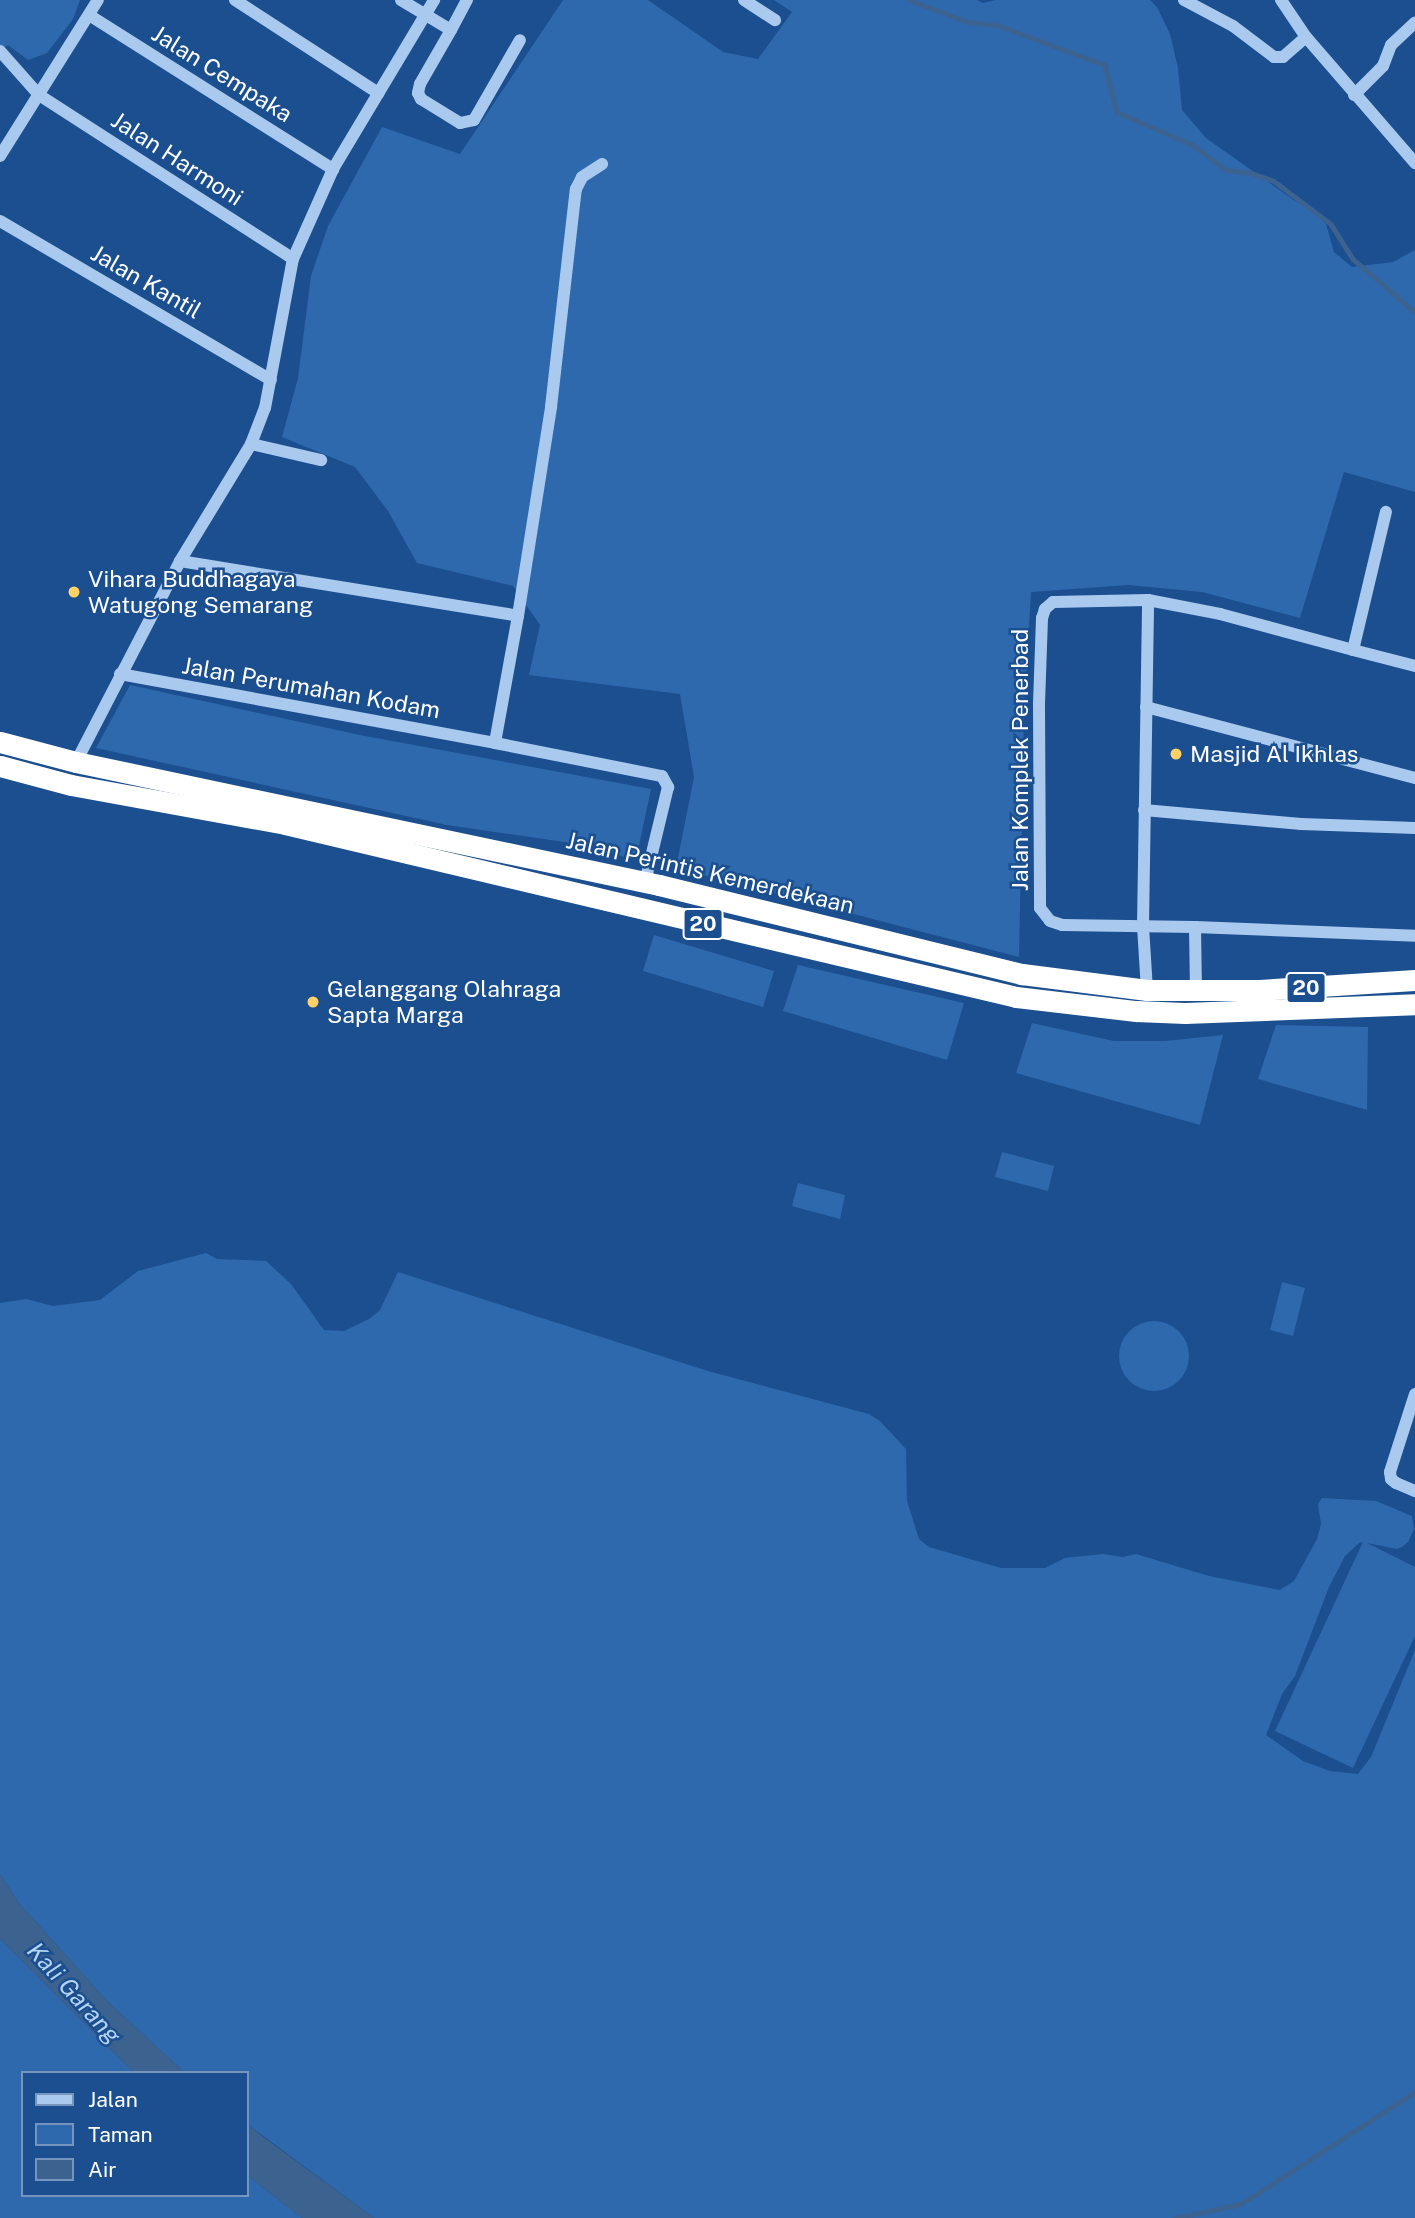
<!DOCTYPE html>
<style>
body{margin:0}
#map{position:relative;width:1415px;height:2218px;overflow:hidden;background:#1b4f8f;font-family:"Public Sans",sans-serif}
div>[style]{position:absolute}
.green>*{inset:0;background:#2e69ad}
.round{border-radius:50%}
.water>*{inset:0;background:#3c6290}
.stream>*{height:4.5px;margin:-2.25px;padding:0 2.25px;transform-origin:2.25px;border-radius:2.25px;background:#3c6290}
.minor>*{height:12px;margin:-6px;padding:0 6px;transform-origin:6px;border-radius:6px;background:#a9c9ee}
.highway>*{height:21px;margin:-10.5px;padding:0 10.5px;transform-origin:10.5px;border-radius:10.5px;background:#fff}
.dots>*{width:19px;height:19px;translate:-50% -50%;box-sizing:border-box;border:4px solid #1b4f8f;border-radius:50%}
span{translate:-50% -50%;white-space:nowrap;text-align:center;line-height:1.15;-webkit-text-stroke:5px #1b4f8f;paint-order:stroke}
.shield-label span{padding:2px 5px;background:#1b4f8f;border:2px solid;border-radius:5px;-webkit-text-stroke-width:0}
.shield-label{font-size:21px;color:#fff;font-weight:700}
.street-label{font-size:23px;color:#fff}
.poi-label{font-size:23px;color:#fff}
.left{translate:0 -50%;text-align:left}
.water-label{font-size:24px;color:#b5d3f5;font-style:italic}
.legend{position:absolute;left:21px;top:2071px;width:228px;height:126px;box-sizing:border-box;background:#1b4f8f;border:2px solid #7695bc;margin:0;padding:9px 12px;list-style:none;font-size:21px;color:#fff}
.legend li{display:flex;align-items:center;gap:14px;height:35px}
.legend b{width:35px;border:2px solid #7695bc}
</style>
<div id="map">
<div class="green">
<div style="clip-path:polygon(0 0,80px 0,73px 19px,47px 53px,28px 60px,8px 45px,0 51px)"></div>
<div style="clip-path:polygon(563px 0,648px 0,723px 52px,758px 59px,792px 12px,774px 0,977px 0,983px 3px,996px 0,1150px 0,1157px 7px,1170px 34px,1178px 68px,1182px 110px,1206px 138px,1295px 201px,1312px 209px,1326px 224px,1334px 252px,1352px 267px,1393px 262px,1415px 250px,1415px 492px,1344px 472px,1300px 618px,1202px 592px,1128px 585px,1031px 592px,1024px 713px,1019px 957px,676px 868px,694px 777px,680px 694px,529px 675px,540px 625px,513px 586px,417px 563px,388px 511px,355px 467px,282px 437px,298px 378px,311px 276px,328px 226px,382px 127px,460px 154px)"></div>
<div style="clip-path:polygon(130px 685px,360px 735px,651px 789px,636px 860px,571px 843px,447px 825px,96px 748px)"></div>
<div style="clip-path:polygon(654px 935px,774px 971px,763px 1007px,643px 971px)"></div>
<div style="clip-path:polygon(798px 965px,964px 1003px,947px 1060px,783px 1011px)"></div>
<div style="clip-path:polygon(1032px 1023px,1114px 1041px,1165px 1041px,1223px 1035px,1200px 1125px,1016px 1073px)"></div>
<div style="clip-path:polygon(1276px 1025px,1368px 1027px,1367px 1110px,1258px 1079px)"></div>
<div style="clip-path:polygon(1002px 1152px,1054px 1166px,1048px 1191px,995px 1177px)"></div>
<div style="clip-path:polygon(798px 1183px,845px 1195px,840px 1219px,792px 1206px)"></div>
<div style="clip-path:polygon(206px 1253px,217px 1259px,266px 1261px,291px 1284px,324px 1330px,344px 1331px,369px 1319px,380px 1310px,398px 1272px,708px 1371px,869px 1414px,880px 1421px,906px 1449px,907px 1501px,919px 1539px,929px 1547px,1001px 1568px,1045px 1568px,1065px 1558px,1103px 1554px,1123px 1557px,1136px 1554px,1209px 1576px,1280px 1590px,1294px 1581px,1317px 1539px,1321px 1524px,1318px 1504px,1322px 1498px,1376px 1501px,1412px 1516px,1414px 1529px,1408px 1542px,1402px 1547px,1397px 1549px,1367px 1543px,1415px 1567px,1415px 1636px,1353px 1768px,1275px 1731px,1363px 1542px,1359px 1543px,1345px 1556px,1329px 1587px,1295px 1676px,1282px 1694px,1266px 1735px,1303px 1761px,1330px 1771px,1358px 1774px,1371px 1757px,1415px 1650px,1415px 2218px,374px 2218px,247px 2124px,247px 2073px,185px 2073px,107px 2001px,18px 1902px,0 1874px,0 1303px,26px 1299px,53px 1306px,100px 1300px,138px 1271px)"></div>
<div style="clip-path:polygon(1282px 1282px,1305px 1288px,1293px 1336px,1270px 1330px)"></div>
<div class="round" style="left:1119px;top:1321px;width:70px;height:70px"></div>
<div style="clip-path:polygon(0 1939px,134px 2073px,23px 2073px,23px 2195px,247px 2195px,247px 2175px,302px 2218px,0 2218px)"></div>
</div>
<div class="water">
<div style="clip-path:polygon(0 1874px,18px 1902px,107px 2001px,185px 2073px,134px 2073px,0 1939px)"></div>
<div style="clip-path:polygon(247px 2124px,266px 2139px,374px 2218px,302px 2218px,247px 2175px)"></div>
</div>
<div class="stream">
<div style="left:909px;top:0;width:63px;rotate:20.4deg"></div>
<div style="left:968px;top:22px;width:29px;rotate:6deg"></div>
<div style="left:997px;top:25px;width:115px;rotate:20.3deg"></div>
<div style="left:1105px;top:65px;width:49px;rotate:75.7deg"></div>
<div style="left:1117px;top:112px;width:83px;rotate:23.5deg"></div>
<div style="left:1193px;top:145px;width:41px;rotate:37.1deg"></div>
<div style="left:1226px;top:170px;width:25px;rotate:7deg"></div>
<div style="left:1251px;top:173px;width:24px;rotate:19deg"></div>
<div style="left:1274px;top:181px;width:71px;rotate:37deg"></div>
<div style="left:1331px;top:224px;width:41px;rotate:57.8deg"></div>
<div style="left:1353px;top:259px;width:82px;rotate:40.5deg"></div>
<div style="left:1175px;top:2218px;width:67px;rotate:-12deg"></div>
<div style="left:1241px;top:2204px;width:207px;rotate:-32.8deg"></div>
</div>
<div class="minor">
<div style="left:235px;top:0;width:171px;rotate:33deg"></div>
<div style="left:401px;top:0;width:58px;rotate:31deg"></div>
<div style="left:451px;top:30px;width:62px;rotate:119.9deg"></div>
<div style="left:420px;top:84px;width:9px;rotate:103deg"></div>
<div style="left:418px;top:93px;width:7px;rotate:63deg"></div>
<div style="left:421px;top:99px;width:46px;rotate:31.6deg"></div>
<div style="left:460px;top:123px;width:14px;rotate:-12deg"></div>
<div style="left:474px;top:120px;width:92px;rotate:-60.1deg"></div>
<div style="left:744px;top:0;width:37px;rotate:33deg"></div>
<div style="left:1184px;top:0;width:55px;rotate:28deg"></div>
<div style="left:1233px;top:26px;width:51px;rotate:37.1deg"></div>
<div style="left:1274px;top:57px;width:9px"></div>
<div style="left:1283px;top:57px;width:30px;rotate:-41deg"></div>
<div style="left:1281px;top:0;width:45px;rotate:56deg"></div>
<div style="left:1306px;top:37px;width:167px;rotate:49.1deg"></div>
<div style="left:89px;top:15px;width:289px;rotate:32.3deg"></div>
<div style="left:451px;top:30px;width:34px;rotate:-62deg"></div>
<div style="left:0;top:51px;width:59px;rotate:48.4deg"></div>
<div style="left:39px;top:95px;width:302px;rotate:32.8deg"></div>
<div style="left:1354px;top:95px;width:41px;rotate:-45deg"></div>
<div style="left:1383px;top:66px;width:22px;rotate:-69deg"></div>
<div style="left:1391px;top:45px;width:33px;rotate:-43deg"></div>
<div style="left:0;top:156px;width:184px;rotate:-57.9deg"></div>
<div style="left:0;top:221px;width:314px;rotate:30.4deg"></div>
<div style="left:251px;top:444px;width:72px;rotate:12.9deg"></div>
<div style="left:180px;top:561px;width:342px;rotate:9.2deg"></div>
<div style="left:518px;top:616px;width:129px;rotate:100.3deg"></div>
<div style="left:1148px;top:600px;width:95px;rotate:178.8deg"></div>
<div style="left:1053px;top:602px;width:11px;rotate:139deg"></div>
<div style="left:1045px;top:609px;width:9px;rotate:108deg"></div>
<div style="left:1042px;top:618px;width:87px;rotate:92deg"></div>
<div style="left:1039px;top:705px;width:203px;rotate:89.7deg"></div>
<div style="left:1040px;top:908px;width:16px;rotate:52deg"></div>
<div style="left:1050px;top:921px;width:13px;rotate:18deg"></div>
<div style="left:1062px;top:925px;width:133px;rotate:0.9deg"></div>
<div style="left:1195px;top:927px;width:62px;rotate:89.1deg"></div>
<div style="left:518px;top:616px;width:212px;rotate:-81deg"></div>
<div style="left:551px;top:407px;width:219px;rotate:-83.5deg"></div>
<div style="left:576px;top:189px;width:13px;rotate:-63deg"></div>
<div style="left:582px;top:177px;width:24px;rotate:-33deg"></div>
<div style="left:1353px;top:650px;width:64px;rotate:14.5deg"></div>
<div style="left:120px;top:674px;width:381px;rotate:10.4deg"></div>
<div style="left:495px;top:743px;width:170px;rotate:11.2deg"></div>
<div style="left:662px;top:776px;width:13px;rotate:61deg"></div>
<div style="left:668px;top:787px;width:98px;rotate:103.6deg"></div>
<div style="left:1146px;top:707px;width:278px;rotate:14.8deg"></div>
<div style="left:76px;top:762px;width:226px;rotate:-62.6deg"></div>
<div style="left:180px;top:561px;width:137px;rotate:-58.7deg"></div>
<div style="left:251px;top:444px;width:39px;rotate:-69deg"></div>
<div style="left:265px;top:408px;width:152px;rotate:-79.4deg"></div>
<div style="left:293px;top:259px;width:98px;rotate:-66deg"></div>
<div style="left:333px;top:169px;width:197px;rotate:-59.1deg"></div>
<div style="left:1144px;top:810px;width:158px;rotate:5.1deg"></div>
<div style="left:1301px;top:824px;width:114px;rotate:2deg"></div>
<div style="left:1195px;top:927px;width:220px;rotate:2.3deg"></div>
<div style="left:1147px;top:990px;width:64px;rotate:-93.6deg"></div>
<div style="left:1143px;top:926px;width:326px;rotate:-89.1deg"></div>
<div style="left:1148px;top:600px;width:73px;rotate:11deg"></div>
<div style="left:1220px;top:614px;width:138px;rotate:15.1deg"></div>
<div style="left:1353px;top:650px;width:142px;rotate:-76.6deg"></div>
<div style="left:1415px;top:1394px;width:82px;rotate:107.8deg"></div>
<div style="left:1390px;top:1472px;width:7px;rotate:82deg"></div>
<div style="left:1391px;top:1479px;width:6px;rotate:39deg"></div>
<div style="left:1396px;top:1483px;width:21px;rotate:23deg"></div>
</div>
<div class="highway">
<div style="left:0;top:742px;width:79px;rotate:14.7deg"></div>
<div style="left:76px;top:762px;width:596px;rotate:11.91deg"></div>
<div style="left:659px;top:885px;width:374px;rotate:13.8deg"></div>
<div style="left:1022px;top:974px;width:126px;rotate:7.3deg"></div>
<div style="left:1147px;top:990px;width:112px"></div>
<div style="left:1259px;top:990px;width:156px;rotate:-3.7deg"></div>
<div style="left:0;top:766px;width:73px;rotate:15deg"></div>
<div style="left:71px;top:785px;width:218px;rotate:10.3deg"></div>
<div style="left:285px;top:824px;width:751px;rotate:13.31deg"></div>
<div style="left:1016px;top:997px;width:121px;rotate:6.7deg"></div>
<div style="left:1136px;top:1011px;width:49px;rotate:2.3deg"></div>
<div style="left:1185px;top:1013px;width:230px;rotate:-2.2deg"></div>
</div>
<div class="dots">
<div style="left:74px;top:592px;background:#ffd166"></div>
<div style="left:1176px;top:754px;background:#ffd166"></div>
<div style="left:313px;top:1002px;background:#ffd166"></div>
</div>
<div class="shield-label">
<span style="left:703px;top:924px">20</span>
<span style="left:1306px;top:988px">20</span>
</div>
<div class="street-label">
<span style="left:222px;top:74px;rotate:32deg">Jalan Cempaka</span>
<span style="left:177px;top:159px;rotate:33deg">Jalan Harmoni</span>
<span style="left:146px;top:282px;rotate:30deg">Jalan Kantil</span>
<span style="left:311px;top:688px;rotate:10deg">Jalan Perumahan Kodam</span>
<span style="left:1020px;top:760px;rotate:-90deg">Jalan Komplek Penerbad</span>
<span style="left:710px;top:873px;rotate:13deg">Jalan Perintis Kemerdekaan</span>
</div>
<div class="poi-label">
<span class="left" style="left:88px;top:592px">Vihara Buddhagaya<br>Watugong Semarang</span>
<span class="left" style="left:1190px;top:754px">Masjid Al Ikhlas</span>
<span class="left" style="left:327px;top:1002px">Gelanggang Olahraga<br>Sapta Marga</span>
</div>
<div class="water-label">
<span style="left:74px;top:1993px;rotate:48deg">Kali Garang</span>
</div>
<ul class="legend">
<li><b style="height:9px;background:#a9c9ee"></b>Jalan</li>
<li><b style="height:19px;background:#2e69ad"></b>Taman</li>
<li><b style="height:19px;background:#3c6290"></b>Air</li>
</ul>
</div>
